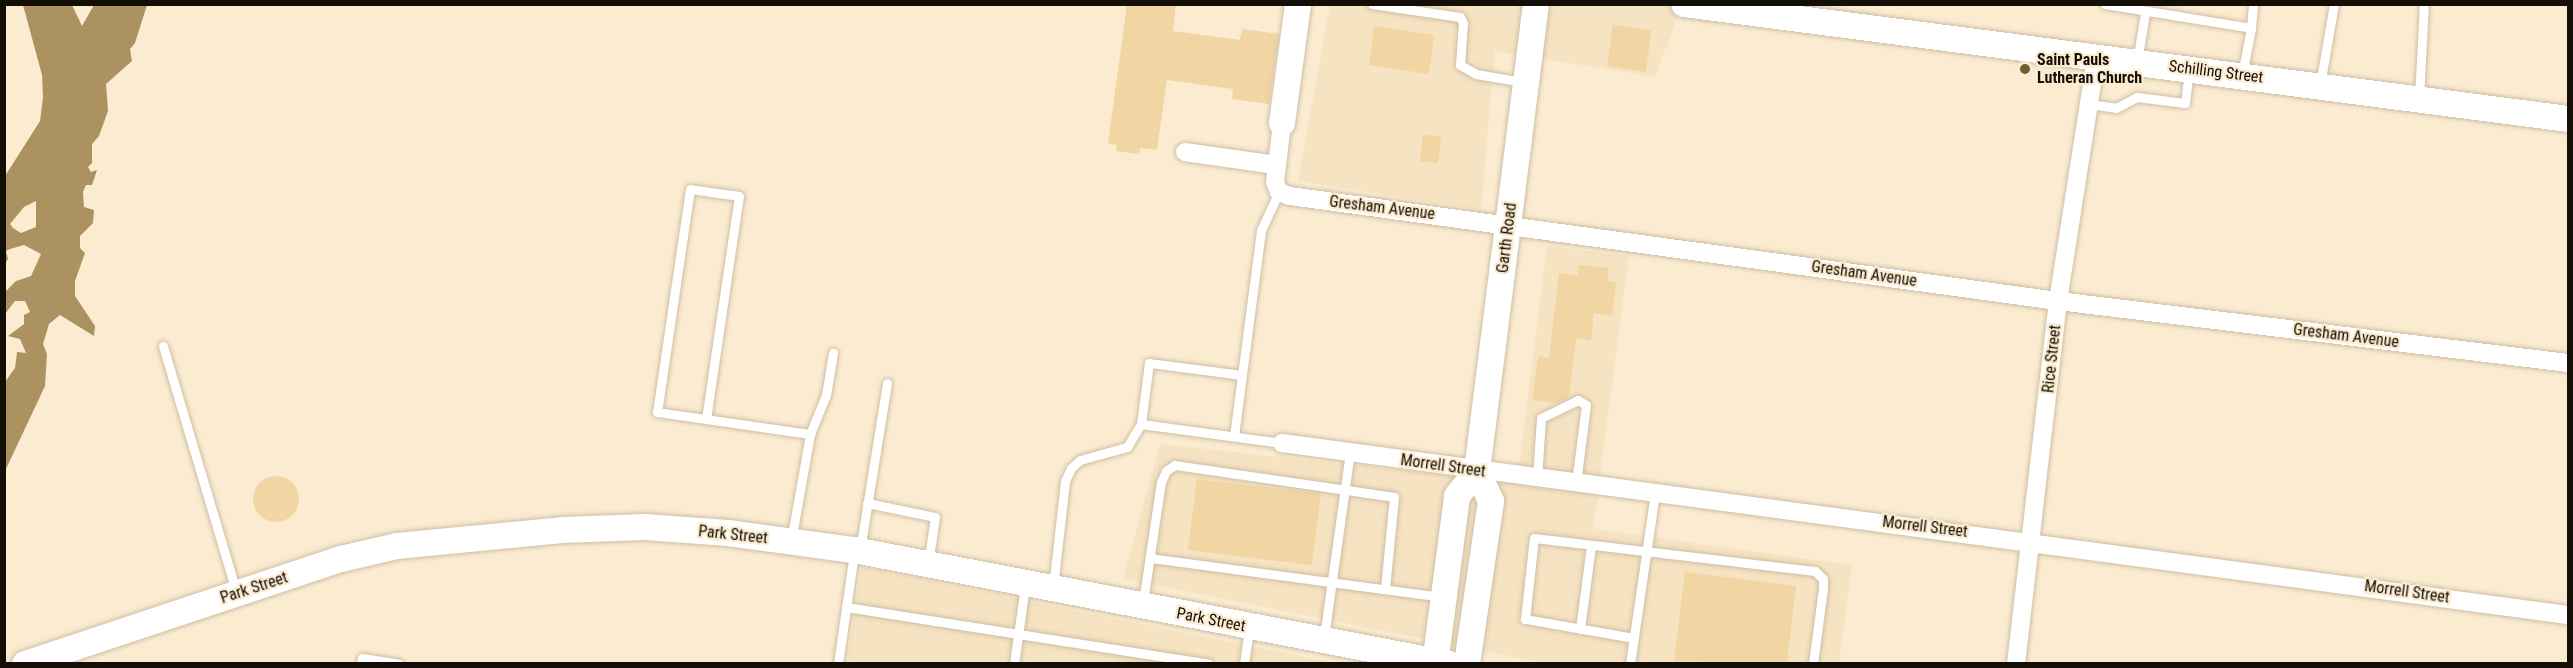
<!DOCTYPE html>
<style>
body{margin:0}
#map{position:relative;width:2573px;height:668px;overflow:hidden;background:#fbecd1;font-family:"Roboto Condensed",sans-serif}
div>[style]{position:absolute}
.built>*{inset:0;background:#f6e3c1}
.water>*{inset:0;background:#ac9261}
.building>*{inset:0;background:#f1d5a2}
.round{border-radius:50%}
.roads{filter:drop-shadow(0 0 2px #cdbfa5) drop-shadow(0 0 2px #cdbfa5)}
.lane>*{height:9px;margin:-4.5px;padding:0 4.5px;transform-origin:4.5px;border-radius:4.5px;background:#fff}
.street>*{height:18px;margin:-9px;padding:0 9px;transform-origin:9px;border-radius:9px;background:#fff}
.secondary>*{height:26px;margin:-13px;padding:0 13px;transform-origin:13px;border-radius:13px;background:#fff}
.dots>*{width:16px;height:16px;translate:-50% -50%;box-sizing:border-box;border:3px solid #fbecd1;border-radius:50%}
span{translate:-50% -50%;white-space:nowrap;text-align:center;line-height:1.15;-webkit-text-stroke:4.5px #fbecd1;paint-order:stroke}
.poi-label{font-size:16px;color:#140f06;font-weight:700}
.left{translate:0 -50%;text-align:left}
.street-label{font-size:16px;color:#140f06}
.frame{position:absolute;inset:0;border:6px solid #140f06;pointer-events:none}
</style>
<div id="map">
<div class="built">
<div style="clip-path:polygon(1330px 5px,1682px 5px,1655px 77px,1495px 51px,1481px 210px,1298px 181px)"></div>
<div style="clip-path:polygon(1547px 246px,1629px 256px,1593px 529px,1852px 565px,1839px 664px,1544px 663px,1123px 579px,1160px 444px,1517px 483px)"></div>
<div style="clip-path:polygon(861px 567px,1334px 663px,847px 664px)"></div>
</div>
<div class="water">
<div style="clip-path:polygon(evenodd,23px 5px,72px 5px,82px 26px,94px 5px,147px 5px,135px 43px,130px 49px,132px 61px,106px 84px,108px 111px,99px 136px,92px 144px,92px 163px,88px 167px,91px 172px,97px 170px,92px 185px,86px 185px,83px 192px,84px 207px,94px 210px,93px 223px,80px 236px,80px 248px,85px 253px,75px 281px,75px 296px,95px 326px,94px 336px,60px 315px,49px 324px,43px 344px,47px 354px,45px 386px,5px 471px,5px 382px,15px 368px,17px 352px,26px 353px,20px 339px,8px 336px,24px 324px,24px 315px,30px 312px,25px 301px,15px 301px,5px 314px,5px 292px,16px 281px,31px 276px,41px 254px,24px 245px,10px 249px,6px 251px,8px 259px,5px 264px,5px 176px,40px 121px,43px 97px,42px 75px,23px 5px,36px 201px,36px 227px,21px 233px,13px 228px,10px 224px,24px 207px,36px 201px)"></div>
</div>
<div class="building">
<div style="clip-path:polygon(1127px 4px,1176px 4px,1173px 31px,1240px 40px,1242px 29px,1279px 34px,1269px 104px,1232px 99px,1233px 89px,1167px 80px,1157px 150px,1140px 148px,1139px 154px,1116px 151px,1117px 145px,1108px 143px)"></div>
<div style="clip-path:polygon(1613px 25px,1651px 30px,1646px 72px,1607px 66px)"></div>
<div style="clip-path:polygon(1374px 26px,1434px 35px,1429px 74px,1369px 65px)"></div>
<div style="clip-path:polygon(1423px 134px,1441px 137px,1438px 163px,1420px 161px)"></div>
<div style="clip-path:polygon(1579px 265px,1609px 268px,1607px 281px,1616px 282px,1612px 316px,1594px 313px,1591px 340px,1576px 338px,1569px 397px,1557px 403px,1532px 400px,1538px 356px,1549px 358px,1559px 273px,1578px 276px)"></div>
<div class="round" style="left:253px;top:476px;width:46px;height:46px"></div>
<div style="clip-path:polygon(1197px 479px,1321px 494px,1312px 565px,1188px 550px)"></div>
<div style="clip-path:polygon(1685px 572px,1796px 586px,1787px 663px,1674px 661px)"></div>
</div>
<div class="roads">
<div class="lane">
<div style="left:1372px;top:4px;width:89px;rotate:8.4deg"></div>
<div style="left:1460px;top:17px;width:7px;rotate:63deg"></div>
<div style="left:1463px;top:23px;width:42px;rotate:94.1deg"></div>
<div style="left:1460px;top:65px;width:18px;rotate:29deg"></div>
<div style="left:1476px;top:74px;width:48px;rotate:9.7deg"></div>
<div style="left:2105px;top:4px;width:148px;rotate:9.3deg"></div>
<div style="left:2251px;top:28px;width:24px;rotate:-85deg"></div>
<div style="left:2137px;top:61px;width:49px;rotate:-80.5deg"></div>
<div style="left:2242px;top:75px;width:48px;rotate:-79.2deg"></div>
<div style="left:2320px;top:85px;width:82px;rotate:-80.2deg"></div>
<div style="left:2419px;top:98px;width:94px;rotate:-87deg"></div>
<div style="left:2089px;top:104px;width:27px;rotate:8deg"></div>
<div style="left:2116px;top:108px;width:24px;rotate:-28deg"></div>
<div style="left:2137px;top:97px;width:48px;rotate:7.1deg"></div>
<div style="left:2185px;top:103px;width:33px;rotate:-83deg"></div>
<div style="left:163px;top:346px;width:256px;rotate:73.4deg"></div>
<div style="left:1242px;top:375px;width:146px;rotate:-82.5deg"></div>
<div style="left:1261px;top:230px;width:42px;rotate:-64.7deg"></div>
<div style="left:706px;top:419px;width:225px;rotate:-81.6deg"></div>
<div style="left:739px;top:196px;width:49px;rotate:-171.9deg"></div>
<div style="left:690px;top:189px;width:225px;rotate:98.4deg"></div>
<div style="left:657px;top:412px;width:155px;rotate:8.2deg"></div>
<div style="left:1234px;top:436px;width:62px;rotate:-82.5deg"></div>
<div style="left:1242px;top:375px;width:94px;rotate:-172.6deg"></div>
<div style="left:1149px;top:363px;width:62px;rotate:97.5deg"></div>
<div style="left:1141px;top:424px;width:142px;rotate:7.7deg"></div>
<div style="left:1537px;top:478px;width:60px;rotate:-86.2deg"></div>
<div style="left:1541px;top:418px;width:41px;rotate:-25.9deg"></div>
<div style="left:1578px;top:400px;width:9px;rotate:32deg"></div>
<div style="left:1586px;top:405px;width:79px;rotate:97.3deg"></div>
<div style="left:867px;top:503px;width:69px;rotate:11.6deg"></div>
<div style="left:935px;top:517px;width:48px;rotate:98.5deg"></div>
<div style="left:791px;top:541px;width:109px;rotate:-79.9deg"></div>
<div style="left:810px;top:434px;width:42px;rotate:-67.7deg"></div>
<div style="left:826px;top:395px;width:43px;rotate:-80.5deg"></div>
<div style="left:860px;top:550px;width:169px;rotate:-80.8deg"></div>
<div style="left:1150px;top:558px;width:295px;rotate:7.6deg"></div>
<div style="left:1053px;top:587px;width:107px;rotate:-83.5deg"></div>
<div style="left:1065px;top:481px;width:14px;rotate:-65deg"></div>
<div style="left:1071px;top:468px;width:12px;rotate:-42deg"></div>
<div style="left:1080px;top:460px;width:49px;rotate:-15.5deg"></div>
<div style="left:1127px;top:447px;width:27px;rotate:-59deg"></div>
<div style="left:1143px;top:602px;width:121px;rotate:-81.5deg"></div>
<div style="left:1161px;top:482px;width:12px;rotate:-66deg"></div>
<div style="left:1166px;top:471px;width:11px;rotate:-34deg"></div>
<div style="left:1175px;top:465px;width:221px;rotate:8.3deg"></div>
<div style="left:1394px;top:497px;width:92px;rotate:95.6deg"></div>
<div style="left:846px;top:607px;width:367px;rotate:8.9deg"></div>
<div style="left:1580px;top:629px;width:85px;rotate:-82.5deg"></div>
<div style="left:1324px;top:637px;width:187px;rotate:-82deg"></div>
<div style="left:1634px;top:638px;width:111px;rotate:-170.1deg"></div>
<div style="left:1525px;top:619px;width:81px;rotate:-83.7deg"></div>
<div style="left:1534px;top:538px;width:283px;rotate:6.7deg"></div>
<div style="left:1815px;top:571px;width:11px;rotate:45deg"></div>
<div style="left:1823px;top:579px;width:9px;rotate:90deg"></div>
<div style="left:1823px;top:588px;width:77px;rotate:97.5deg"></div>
<div style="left:361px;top:664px;width:6px;rotate:-81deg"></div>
<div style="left:362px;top:658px;width:37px;rotate:9deg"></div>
<div style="left:838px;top:664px;width:112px;rotate:-81.8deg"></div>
<div style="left:1014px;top:664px;width:79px;rotate:-82deg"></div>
<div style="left:1244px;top:664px;width:37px;rotate:-82deg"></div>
<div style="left:1630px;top:664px;width:173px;rotate:-81.7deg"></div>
</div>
<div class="street">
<div style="left:1282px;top:123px;width:59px;rotate:96.8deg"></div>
<div style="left:1275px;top:182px;width:11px;rotate:68deg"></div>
<div style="left:1279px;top:192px;width:12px;rotate:20deg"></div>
<div style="left:1290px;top:196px;width:775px;rotate:7.79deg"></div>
<div style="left:2058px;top:301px;width:514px;rotate:6.93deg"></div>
<div style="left:1185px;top:152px;width:92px;rotate:8.1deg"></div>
<div style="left:1282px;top:443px;width:1297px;rotate:7.62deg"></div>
<div style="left:2016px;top:664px;width:365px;rotate:-83.4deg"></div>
<div style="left:2058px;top:301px;width:247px;rotate:-81.1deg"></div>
</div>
<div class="secondary">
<div style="left:1684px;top:4px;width:891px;rotate:7.41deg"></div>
<div style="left:1282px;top:123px;width:120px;rotate:-82.3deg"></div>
<div style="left:25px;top:664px;width:333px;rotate:-18.4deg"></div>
<div style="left:341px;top:559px;width:57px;rotate:-13.1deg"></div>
<div style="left:397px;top:546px;width:166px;rotate:-5.5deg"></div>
<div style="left:562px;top:530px;width:83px;rotate:-2.1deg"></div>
<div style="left:645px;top:527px;width:83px;rotate:4.1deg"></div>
<div style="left:728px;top:533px;width:127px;rotate:7.7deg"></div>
<div style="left:854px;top:550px;width:606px;rotate:10.85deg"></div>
<div style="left:1435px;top:664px;width:169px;rotate:-82.5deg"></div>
<div style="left:1457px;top:496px;width:32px;rotate:-51deg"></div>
<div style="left:1477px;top:471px;width:471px;rotate:-82.8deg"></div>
<div style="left:1467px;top:664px;width:165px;rotate:-81.6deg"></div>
<div style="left:1491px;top:501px;width:33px;rotate:-115deg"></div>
</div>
</div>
<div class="dots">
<div style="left:2025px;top:69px;background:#745c2c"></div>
</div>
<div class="poi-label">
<span class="left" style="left:2037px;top:69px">Saint Pauls<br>Lutheran Church</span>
</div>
<div class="street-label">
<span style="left:2216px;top:72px;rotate:7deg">Schilling Street</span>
<span style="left:1382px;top:208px;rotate:7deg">Gresham Avenue</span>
<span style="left:1507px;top:238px;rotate:-83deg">Garth Road</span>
<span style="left:1864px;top:274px;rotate:8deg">Gresham Avenue</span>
<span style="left:2346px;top:336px;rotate:7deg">Gresham Avenue</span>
<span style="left:2052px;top:359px;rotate:-84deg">Rice Street</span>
<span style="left:1443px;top:466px;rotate:8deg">Morrell Street</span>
<span style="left:1925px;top:527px;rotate:7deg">Morrell Street</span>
<span style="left:733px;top:535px;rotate:6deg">Park Street</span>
<span style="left:254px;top:588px;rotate:-18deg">Park Street</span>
<span style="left:2407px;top:592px;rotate:8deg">Morrell Street</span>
<span style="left:1211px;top:620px;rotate:11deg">Park Street</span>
</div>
<div class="frame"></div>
</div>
